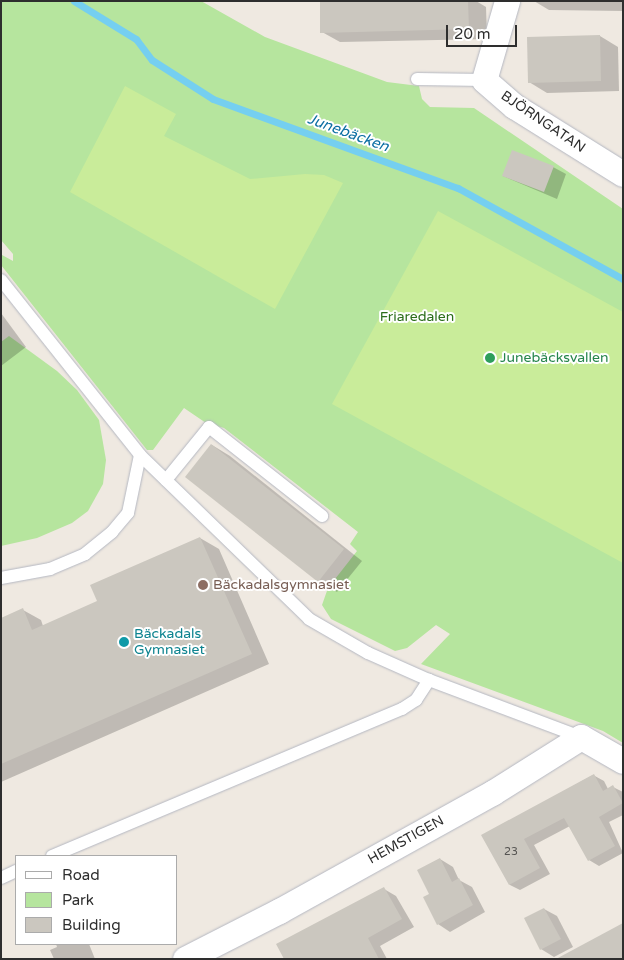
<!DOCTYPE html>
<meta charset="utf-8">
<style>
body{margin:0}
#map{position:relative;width:624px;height:960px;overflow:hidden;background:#efe9e1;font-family:"Varela Round",sans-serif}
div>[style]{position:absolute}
.green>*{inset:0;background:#b6e59e}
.pitch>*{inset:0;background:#c9ec9a}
.shadow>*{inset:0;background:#0003}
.stream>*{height:7px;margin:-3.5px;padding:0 3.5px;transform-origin:3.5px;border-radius:3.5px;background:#75cff0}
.building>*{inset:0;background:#cbc7bf}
.roads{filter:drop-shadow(0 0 1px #b4b7c1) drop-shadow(0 0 1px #b4b7c1)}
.service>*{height:12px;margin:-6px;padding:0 6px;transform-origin:6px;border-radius:6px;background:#fff}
.minor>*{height:25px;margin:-12.5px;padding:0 12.5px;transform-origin:12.5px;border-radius:12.5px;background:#fff}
.dots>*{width:14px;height:14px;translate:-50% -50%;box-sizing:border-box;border:2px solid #fff;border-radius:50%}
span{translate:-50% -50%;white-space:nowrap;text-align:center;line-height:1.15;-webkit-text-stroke:4px #fff;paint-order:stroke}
.number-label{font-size:11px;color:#555452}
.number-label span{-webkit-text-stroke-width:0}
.street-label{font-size:14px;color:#2e2e2e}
.park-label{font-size:14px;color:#2c6e1b}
.leisure-label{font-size:14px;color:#27864d}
.left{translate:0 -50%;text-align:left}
.education-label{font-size:14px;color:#785e54}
.culture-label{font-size:14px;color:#0d838f}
.water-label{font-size:15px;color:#0d6fa3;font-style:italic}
.frame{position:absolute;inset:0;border:2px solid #2e2e2e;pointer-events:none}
.legend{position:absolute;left:15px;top:855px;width:162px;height:90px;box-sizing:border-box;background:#fff;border:1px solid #ababab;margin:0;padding:6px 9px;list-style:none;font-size:15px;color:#2e2e2e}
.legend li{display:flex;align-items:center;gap:10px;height:25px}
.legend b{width:25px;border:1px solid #ababab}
.scale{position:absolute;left:446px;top:25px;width:71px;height:22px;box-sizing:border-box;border:2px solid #2e2e2e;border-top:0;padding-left:6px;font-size:15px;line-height:18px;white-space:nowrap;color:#2e2e2e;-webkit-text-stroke:4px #fff;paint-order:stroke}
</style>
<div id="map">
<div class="green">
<div style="clip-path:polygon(1px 1px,201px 1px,265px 37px,387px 82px,419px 86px,422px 99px,430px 107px,474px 108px,623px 209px,623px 743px,603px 731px,421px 664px,450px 634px,436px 625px,407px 648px,395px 651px,331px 619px,322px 605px,328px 588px,357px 551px,350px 544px,358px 532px,224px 428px,206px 423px,184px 408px,153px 450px,147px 450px,1px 265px,2px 255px,13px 261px,13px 254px,1px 240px)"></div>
<div style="clip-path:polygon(9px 336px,57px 371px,77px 390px,99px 420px,106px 460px,103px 484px,88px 511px,72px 523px,37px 538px,1px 546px,1px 342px)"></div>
</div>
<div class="pitch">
<div style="clip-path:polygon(125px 86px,176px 114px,164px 136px,250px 179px,305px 174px,324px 175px,343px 183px,275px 309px,70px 192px)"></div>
<div style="clip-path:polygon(438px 211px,623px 312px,623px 563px,332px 404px)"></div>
</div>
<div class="shadow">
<div style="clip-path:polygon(321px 1px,476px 1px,486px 7px,487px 39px,340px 42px,322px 32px)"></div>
<div style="clip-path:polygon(534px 1px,623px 1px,623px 11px,549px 10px)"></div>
<div style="clip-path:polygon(600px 36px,618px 47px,619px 91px,547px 93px,529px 82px)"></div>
<div style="clip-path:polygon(553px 167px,566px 174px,557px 199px,503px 176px)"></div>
<div style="clip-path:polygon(1px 313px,26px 347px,1px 366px)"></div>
<div style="clip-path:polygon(212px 445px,230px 456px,362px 561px,337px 592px,319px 581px,187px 477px)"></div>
<div style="clip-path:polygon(200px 538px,219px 549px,269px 664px,1px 782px,1px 619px,23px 610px,41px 620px,43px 626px,98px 602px)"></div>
<div style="clip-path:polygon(593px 775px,604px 781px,608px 789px,613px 787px,623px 792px,623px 815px,609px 822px,623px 853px,599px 866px,589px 860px,570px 826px,534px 845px,550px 874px,520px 890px,510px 885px,483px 836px)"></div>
<div style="clip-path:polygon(440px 859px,453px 867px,459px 880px,472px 887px,485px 912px,450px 932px,438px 924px,431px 895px)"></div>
<div style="clip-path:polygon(384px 889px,396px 896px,414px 927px,380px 946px,387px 959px,285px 959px)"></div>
<div style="clip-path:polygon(544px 909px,557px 916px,573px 947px,554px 957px,541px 949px,525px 919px)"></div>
<div style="clip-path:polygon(56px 944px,89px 944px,95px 959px,54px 959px,50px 950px,57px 947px)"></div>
</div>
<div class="stream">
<div style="left:74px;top:1px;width:73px;rotate:31.5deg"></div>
<div style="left:136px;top:39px;width:26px;rotate:53deg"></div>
<div style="left:152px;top:60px;width:72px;rotate:32.6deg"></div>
<div style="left:213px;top:99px;width:261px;rotate:20deg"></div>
<div style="left:458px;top:188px;width:188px;rotate:28.9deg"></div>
</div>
<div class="building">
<div style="clip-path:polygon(320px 1px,468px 1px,469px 29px,320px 33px)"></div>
<div style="clip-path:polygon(600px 35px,601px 81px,528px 83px,527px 37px)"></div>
<div style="clip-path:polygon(512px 150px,554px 166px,544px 192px,502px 176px)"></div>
<div style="clip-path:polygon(211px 444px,344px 549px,318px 582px,185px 477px)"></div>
<div style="clip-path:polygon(200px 537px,252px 654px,1px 764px,1px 618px,23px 608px,32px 630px,97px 601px,90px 585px)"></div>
<div style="clip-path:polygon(594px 774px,603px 791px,613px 785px,623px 803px,599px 817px,615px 846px,588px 861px,564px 818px,524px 839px,540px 868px,509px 885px,481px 835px)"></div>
<div style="clip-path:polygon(440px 858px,452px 882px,459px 878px,473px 905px,437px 925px,423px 897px,429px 894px,417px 870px)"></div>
<div style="clip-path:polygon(384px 887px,402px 919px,368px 938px,379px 959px,284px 959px,276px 944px)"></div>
<div style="clip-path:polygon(544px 908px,561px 939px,540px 950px,524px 918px)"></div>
<div style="clip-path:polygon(623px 923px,623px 959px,556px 959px)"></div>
</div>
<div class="roads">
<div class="service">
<div style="left:417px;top:79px;width:67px;rotate:0.9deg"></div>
<div style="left:1px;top:280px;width:223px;rotate:51.5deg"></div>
<div style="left:140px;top:455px;width:235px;rotate:44.1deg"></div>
<div style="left:309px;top:619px;width:68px;rotate:30deg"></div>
<div style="left:368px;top:653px;width:67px;rotate:23.9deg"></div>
<div style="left:429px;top:680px;width:162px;rotate:20.6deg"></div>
<div style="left:166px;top:480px;width:68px;rotate:-50.9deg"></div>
<div style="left:209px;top:427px;width:144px;rotate:38.2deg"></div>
<div style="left:1px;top:578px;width:50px;rotate:-10.4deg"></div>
<div style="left:50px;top:569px;width:38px;rotate:-23deg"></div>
<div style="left:85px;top:554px;width:35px;rotate:-39deg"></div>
<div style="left:112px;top:532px;width:25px;rotate:-50deg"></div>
<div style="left:128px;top:513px;width:59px;rotate:-78.3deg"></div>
<div style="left:52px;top:856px;width:380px;rotate:-22.8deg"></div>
<div style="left:402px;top:709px;width:17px;rotate:-33deg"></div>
<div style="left:416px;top:700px;width:24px;rotate:-57deg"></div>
<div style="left:1px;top:878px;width:17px;rotate:-25deg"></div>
</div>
<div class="minor">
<div style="left:507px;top:1px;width:82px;rotate:106.2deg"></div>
<div style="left:484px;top:80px;width:40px;rotate:41deg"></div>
<div style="left:514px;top:106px;width:128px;rotate:32deg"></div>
<div style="left:185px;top:959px;width:106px;rotate:-27.1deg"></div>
<div style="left:279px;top:911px;width:244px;rotate:-29deg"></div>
<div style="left:492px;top:793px;width:105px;rotate:-32.2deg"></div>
<div style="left:581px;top:737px;width:48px;rotate:29.7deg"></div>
</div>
</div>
<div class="dots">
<div style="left:490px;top:358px;background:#2e9e5b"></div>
<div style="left:203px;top:585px;background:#8d6e63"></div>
<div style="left:124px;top:642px;background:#0f9aa8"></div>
</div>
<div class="number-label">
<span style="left:511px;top:852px">23</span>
</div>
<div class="street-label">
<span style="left:543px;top:122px;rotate:34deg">BJÖRNGATAN</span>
<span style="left:406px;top:840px;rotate:-29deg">HEMSTIGEN</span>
</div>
<div class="park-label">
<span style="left:417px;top:317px">Friaredalen</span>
</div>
<div class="leisure-label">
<span class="left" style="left:500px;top:358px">Junebäcksvallen</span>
</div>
<div class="education-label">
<span class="left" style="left:213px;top:585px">Bäckadalsgymnasiet</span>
</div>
<div class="culture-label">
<span class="left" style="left:134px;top:642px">Bäckadals<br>Gymnasiet</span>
</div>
<div class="water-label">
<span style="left:348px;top:133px;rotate:20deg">Junebäcken</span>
</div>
<div class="frame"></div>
<ul class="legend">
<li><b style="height:6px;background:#fff"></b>Road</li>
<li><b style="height:14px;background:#b6e59e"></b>Park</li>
<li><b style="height:14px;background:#cbc7bf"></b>Building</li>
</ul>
<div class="scale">20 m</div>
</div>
